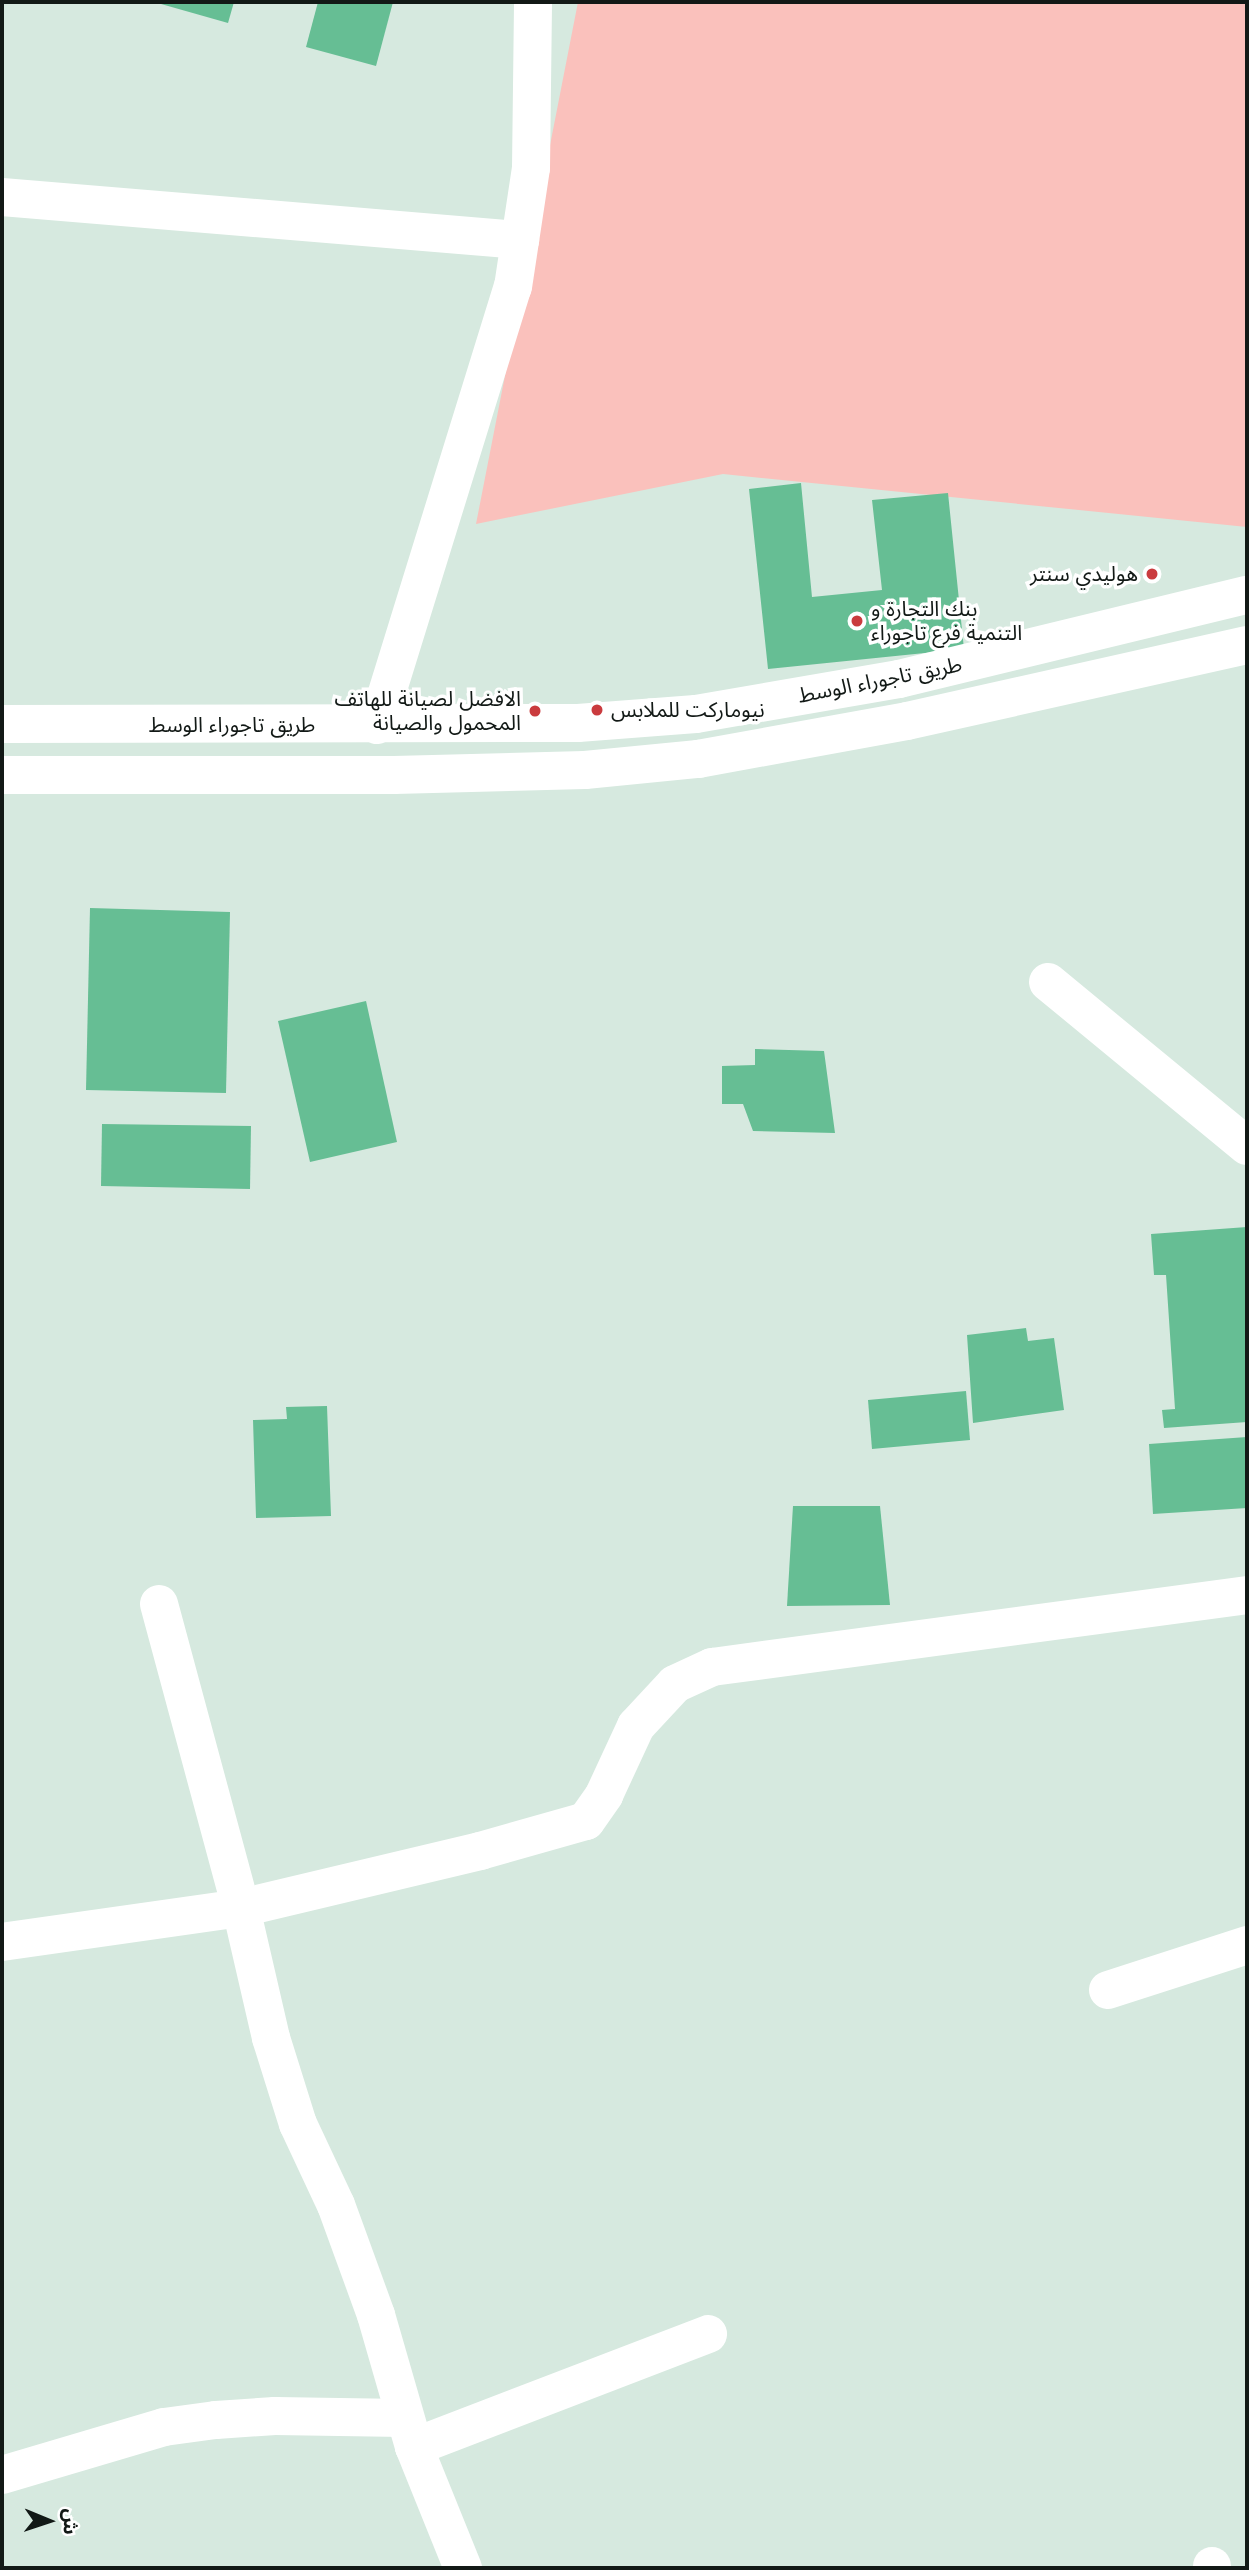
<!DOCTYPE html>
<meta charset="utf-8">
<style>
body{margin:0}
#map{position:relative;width:1249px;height:2570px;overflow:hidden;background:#d6e9df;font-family:Helvetica,"Noto Sans Arabic",sans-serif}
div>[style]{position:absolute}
.green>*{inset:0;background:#fac1bc}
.building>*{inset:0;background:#66be94}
.minor>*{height:38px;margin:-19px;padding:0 19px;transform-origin:19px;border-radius:19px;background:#fff}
.major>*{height:38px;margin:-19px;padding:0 19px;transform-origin:19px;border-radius:19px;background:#fff}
.dots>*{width:19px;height:19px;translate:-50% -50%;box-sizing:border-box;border:4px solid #fff;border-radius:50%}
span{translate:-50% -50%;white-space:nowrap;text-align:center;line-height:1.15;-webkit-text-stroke:7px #fff;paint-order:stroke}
.poi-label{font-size:21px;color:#121916}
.right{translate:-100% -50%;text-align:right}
.left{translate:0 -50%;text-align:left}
.street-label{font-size:21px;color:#121916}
.frame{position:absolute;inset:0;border:4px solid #121916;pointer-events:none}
.north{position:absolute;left:14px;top:2486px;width:70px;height:70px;-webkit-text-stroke:5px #fff;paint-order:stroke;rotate:92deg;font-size:19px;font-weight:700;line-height:28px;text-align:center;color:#121916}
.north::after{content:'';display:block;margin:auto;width:24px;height:32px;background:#121916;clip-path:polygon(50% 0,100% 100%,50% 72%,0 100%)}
</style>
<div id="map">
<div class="green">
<div style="clip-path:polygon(578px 2px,1247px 2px,1247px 527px,723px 474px,476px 524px)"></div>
</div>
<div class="building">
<div style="clip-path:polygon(154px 2px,234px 2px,228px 23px)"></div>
<div style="clip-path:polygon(318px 2px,393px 2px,376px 66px,306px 47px)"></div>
<div style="clip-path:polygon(801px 483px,812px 597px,882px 590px,872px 500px,948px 493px,964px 649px,768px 669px,749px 489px)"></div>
<div style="clip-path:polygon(90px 908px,230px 912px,226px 1093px,86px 1090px)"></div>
<div style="clip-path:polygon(366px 1001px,397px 1142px,310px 1162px,278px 1021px)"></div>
<div style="clip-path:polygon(755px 1049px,824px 1051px,835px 1133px,753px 1131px,743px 1104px,722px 1104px,722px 1066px,755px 1065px)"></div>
<div style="clip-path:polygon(102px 1124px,251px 1126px,250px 1189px,101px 1186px)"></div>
<div style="clip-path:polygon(1247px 1227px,1247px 1422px,1164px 1428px,1162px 1410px,1175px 1409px,1166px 1275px,1154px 1275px,1151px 1234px)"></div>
<div style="clip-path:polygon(1026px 1328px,1028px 1341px,1054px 1338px,1064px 1410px,973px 1423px,967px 1335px)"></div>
<div style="clip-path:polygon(966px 1391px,970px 1440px,872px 1449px,868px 1400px)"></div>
<div style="clip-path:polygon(327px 1406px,331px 1516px,256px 1518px,253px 1420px,287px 1419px,286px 1407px)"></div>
<div style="clip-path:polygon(1247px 1437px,1247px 1508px,1153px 1514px,1149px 1444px)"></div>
<div style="clip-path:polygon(793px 1506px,880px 1506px,890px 1605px,787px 1606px)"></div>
</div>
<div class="minor">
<div style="left:2px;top:197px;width:520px;rotate:4.75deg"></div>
<div style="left:377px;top:725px;width:459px;rotate:-72.8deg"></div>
<div style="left:513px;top:287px;width:120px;rotate:-81.4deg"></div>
<div style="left:531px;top:168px;width:166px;rotate:-89.3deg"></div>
<div style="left:1048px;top:982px;width:258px;rotate:39.5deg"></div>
<div style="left:159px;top:1604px;width:315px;rotate:74.9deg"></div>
<div style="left:241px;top:1908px;width:133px;rotate:77deg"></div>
<div style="left:271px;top:2038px;width:90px;rotate:72.6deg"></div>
<div style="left:298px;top:2124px;width:89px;rotate:64.9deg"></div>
<div style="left:336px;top:2205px;width:117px;rotate:70deg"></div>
<div style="left:376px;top:2315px;width:137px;rotate:73.9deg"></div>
<div style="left:414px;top:2447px;width:131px;rotate:68deg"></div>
<div style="left:2px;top:1942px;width:241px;rotate:-8.1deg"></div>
<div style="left:241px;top:1908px;width:246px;rotate:-13.4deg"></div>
<div style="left:480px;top:1851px;width:110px;rotate:-15.8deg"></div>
<div style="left:586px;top:1821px;width:32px;rotate:-55deg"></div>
<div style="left:604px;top:1795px;width:76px;rotate:-65.1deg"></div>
<div style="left:636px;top:1726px;width:57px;rotate:-47.1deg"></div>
<div style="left:675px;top:1684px;width:41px;rotate:-24.7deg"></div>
<div style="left:712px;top:1667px;width:540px;rotate:-7.66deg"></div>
<div style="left:1108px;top:1990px;width:146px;rotate:-17.9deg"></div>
<div style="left:414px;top:2447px;width:315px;rotate:-21deg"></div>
<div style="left:2px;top:2475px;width:169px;rotate:-16.5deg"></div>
<div style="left:164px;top:2427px;width:52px;rotate:-7.7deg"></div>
<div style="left:216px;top:2420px;width:59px;rotate:-3.9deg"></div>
<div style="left:275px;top:2416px;width:129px;rotate:0.9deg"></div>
<div style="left:1212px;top:2566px;width:2px;rotate:90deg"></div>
</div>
<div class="major">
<div style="left:2px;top:724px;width:576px;rotate:-0.1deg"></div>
<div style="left:578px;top:723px;width:118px;rotate:-4.4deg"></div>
<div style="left:696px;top:714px;width:206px;rotate:-9.8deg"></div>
<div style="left:899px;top:679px;width:358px;rotate:-13.6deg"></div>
<div style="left:2px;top:775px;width:392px"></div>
<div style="left:394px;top:775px;width:191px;rotate:-1.5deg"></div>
<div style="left:585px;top:770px;width:114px;rotate:-5.6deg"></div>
<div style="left:698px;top:759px;width:212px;rotate:-10.3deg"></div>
<div style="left:907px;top:721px;width:348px;rotate:-12.6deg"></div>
</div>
<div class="dots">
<div style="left:1152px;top:574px;background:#ca3b3e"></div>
<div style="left:857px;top:621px;background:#ca3b3e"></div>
<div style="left:597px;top:710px;background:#ca3b3e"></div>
<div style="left:535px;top:711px;background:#ca3b3e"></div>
</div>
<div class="poi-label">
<span class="right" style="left:1138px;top:574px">هوليدي سنتر</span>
<span class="left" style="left:871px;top:621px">بنك التجارة و<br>التنمية فرع تاجوراء</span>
<span class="right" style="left:521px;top:711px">الافضل لصيانة للهاتف<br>المحمول والصيانة</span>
<span class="left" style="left:611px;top:710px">نيوماركت للملابس</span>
</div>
<div class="street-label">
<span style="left:880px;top:680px;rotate:-11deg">طريق تاجوراء الوسط</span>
<span style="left:232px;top:725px">طريق تاجوراء الوسط</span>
</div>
<div class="frame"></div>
<div class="north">ش</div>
</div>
